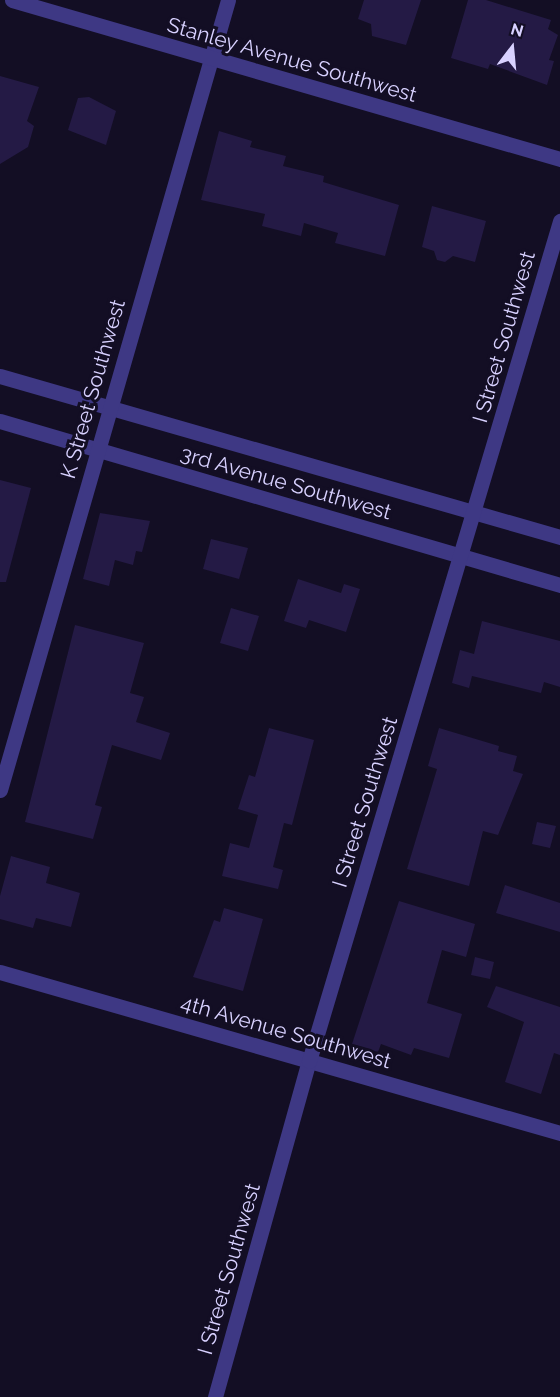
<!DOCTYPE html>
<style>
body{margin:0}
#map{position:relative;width:560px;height:1397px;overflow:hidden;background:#130e24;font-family:Raleway,sans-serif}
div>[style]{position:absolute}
.building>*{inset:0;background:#241a45}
.minor>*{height:15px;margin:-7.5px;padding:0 7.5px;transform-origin:7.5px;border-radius:7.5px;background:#3e3884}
.tertiary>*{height:15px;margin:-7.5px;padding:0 7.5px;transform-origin:7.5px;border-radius:7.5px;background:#3e3884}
span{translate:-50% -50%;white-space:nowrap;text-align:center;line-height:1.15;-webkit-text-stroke:6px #130e24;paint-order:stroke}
.street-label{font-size:21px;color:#d8d1ff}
.north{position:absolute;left:482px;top:18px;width:60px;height:60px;-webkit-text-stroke:4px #130e24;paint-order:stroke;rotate:16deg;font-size:16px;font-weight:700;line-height:24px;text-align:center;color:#d8d1ff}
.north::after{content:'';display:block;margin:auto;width:21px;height:27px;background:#d8d1ff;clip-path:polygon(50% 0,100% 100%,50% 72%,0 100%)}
</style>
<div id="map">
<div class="building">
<div style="clip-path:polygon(364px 0,421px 0,406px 45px,372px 36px,371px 24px,358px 19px)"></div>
<div style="clip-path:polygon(468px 0,486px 0,551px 20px,548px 29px,558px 35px,549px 60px,554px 61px,547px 85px,490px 64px,488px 69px,451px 58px)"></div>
<div style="clip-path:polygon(0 76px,39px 87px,27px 121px,34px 126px,28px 147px,0 164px)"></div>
<div style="clip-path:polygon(89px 97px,116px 111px,106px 145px,68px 130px,78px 98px)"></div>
<div style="clip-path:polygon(219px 131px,252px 141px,250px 147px,286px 156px,283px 166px,324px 176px,323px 182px,399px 205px,385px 256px,335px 243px,338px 233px,304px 223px,301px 236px,262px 226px,265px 214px,201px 200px)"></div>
<div style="clip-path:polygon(432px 206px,486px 221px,475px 262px,453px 256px,445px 262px,437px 260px,434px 251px,422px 247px)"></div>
<div style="clip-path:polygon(0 480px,31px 488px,6px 582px,0 582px)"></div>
<div style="clip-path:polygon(100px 513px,150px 521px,142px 552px,136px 551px,133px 565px,115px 560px,109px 586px,83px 579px)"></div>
<div style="clip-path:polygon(211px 539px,248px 548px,239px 579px,203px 569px)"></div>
<div style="clip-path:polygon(298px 579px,341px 593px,344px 584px,360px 589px,346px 632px,309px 620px,306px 628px,284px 621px)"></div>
<div style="clip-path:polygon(231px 608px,259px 616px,248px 651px,220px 643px)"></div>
<div style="clip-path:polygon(482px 621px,560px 641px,560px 687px,544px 682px,541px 693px,472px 676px,469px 688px,452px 683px,460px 650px,474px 654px)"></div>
<div style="clip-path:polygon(75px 625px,144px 643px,130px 693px,144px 697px,136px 722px,170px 733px,161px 760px,112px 745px,95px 805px,102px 807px,93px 839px,25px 822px)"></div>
<div style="clip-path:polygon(269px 728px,314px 740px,292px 825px,284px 823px,273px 867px,283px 870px,278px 889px,222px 876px,230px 843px,249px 848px,258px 815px,238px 809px,249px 775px,255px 777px)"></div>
<div style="clip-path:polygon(439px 728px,499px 746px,498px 751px,517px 756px,513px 771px,523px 774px,498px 835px,483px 831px,469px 886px,407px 869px,437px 769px,428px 766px)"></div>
<div style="clip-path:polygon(537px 822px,556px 826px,550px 848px,532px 844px)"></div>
<div style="clip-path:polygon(11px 856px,50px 867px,46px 883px,80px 893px,71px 927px,36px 918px,33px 928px,0 919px,0 896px)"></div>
<div style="clip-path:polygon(505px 885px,560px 903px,560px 932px,496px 913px)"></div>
<div style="clip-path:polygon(399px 901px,475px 924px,466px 957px,442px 950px,427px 1003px,462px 1014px,449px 1058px,414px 1048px,411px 1055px,381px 1044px,378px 1052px,352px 1044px)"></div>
<div style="clip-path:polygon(224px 908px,263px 919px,243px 991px,193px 977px,214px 920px,220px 922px)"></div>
<div style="clip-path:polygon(475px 957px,494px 962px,490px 979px,471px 975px)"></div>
<div style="clip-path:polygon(496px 986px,560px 1007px,560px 1055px,554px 1053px,541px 1094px,505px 1082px,524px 1022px,487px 1007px)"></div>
</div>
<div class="minor">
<div style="left:0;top:376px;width:583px;rotate:16.04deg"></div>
<div style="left:0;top:421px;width:584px;rotate:16.32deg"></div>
<div style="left:0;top:790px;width:822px;rotate:-73.9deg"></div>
<div style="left:0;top:972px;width:583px;rotate:16.04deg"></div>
<div style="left:215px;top:1397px;width:349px;rotate:-74.4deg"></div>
<div style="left:309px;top:1061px;width:877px;rotate:-73.36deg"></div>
</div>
<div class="tertiary">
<div style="left:12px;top:0;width:571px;rotate:16.18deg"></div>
</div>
<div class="street-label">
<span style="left:292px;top:60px;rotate:16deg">Stanley Avenue Southwest</span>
<span style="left:504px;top:337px;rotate:-74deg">I Street Southwest</span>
<span style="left:93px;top:389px;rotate:-74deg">K Street Southwest</span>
<span style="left:286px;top:483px;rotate:16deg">3rd Avenue Southwest</span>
<span style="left:365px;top:802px;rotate:-73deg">I Street Southwest</span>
<span style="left:286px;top:1032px;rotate:16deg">4th Avenue Southwest</span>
<span style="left:229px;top:1269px;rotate:-74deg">I Street Southwest</span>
</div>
<div class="north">N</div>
</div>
